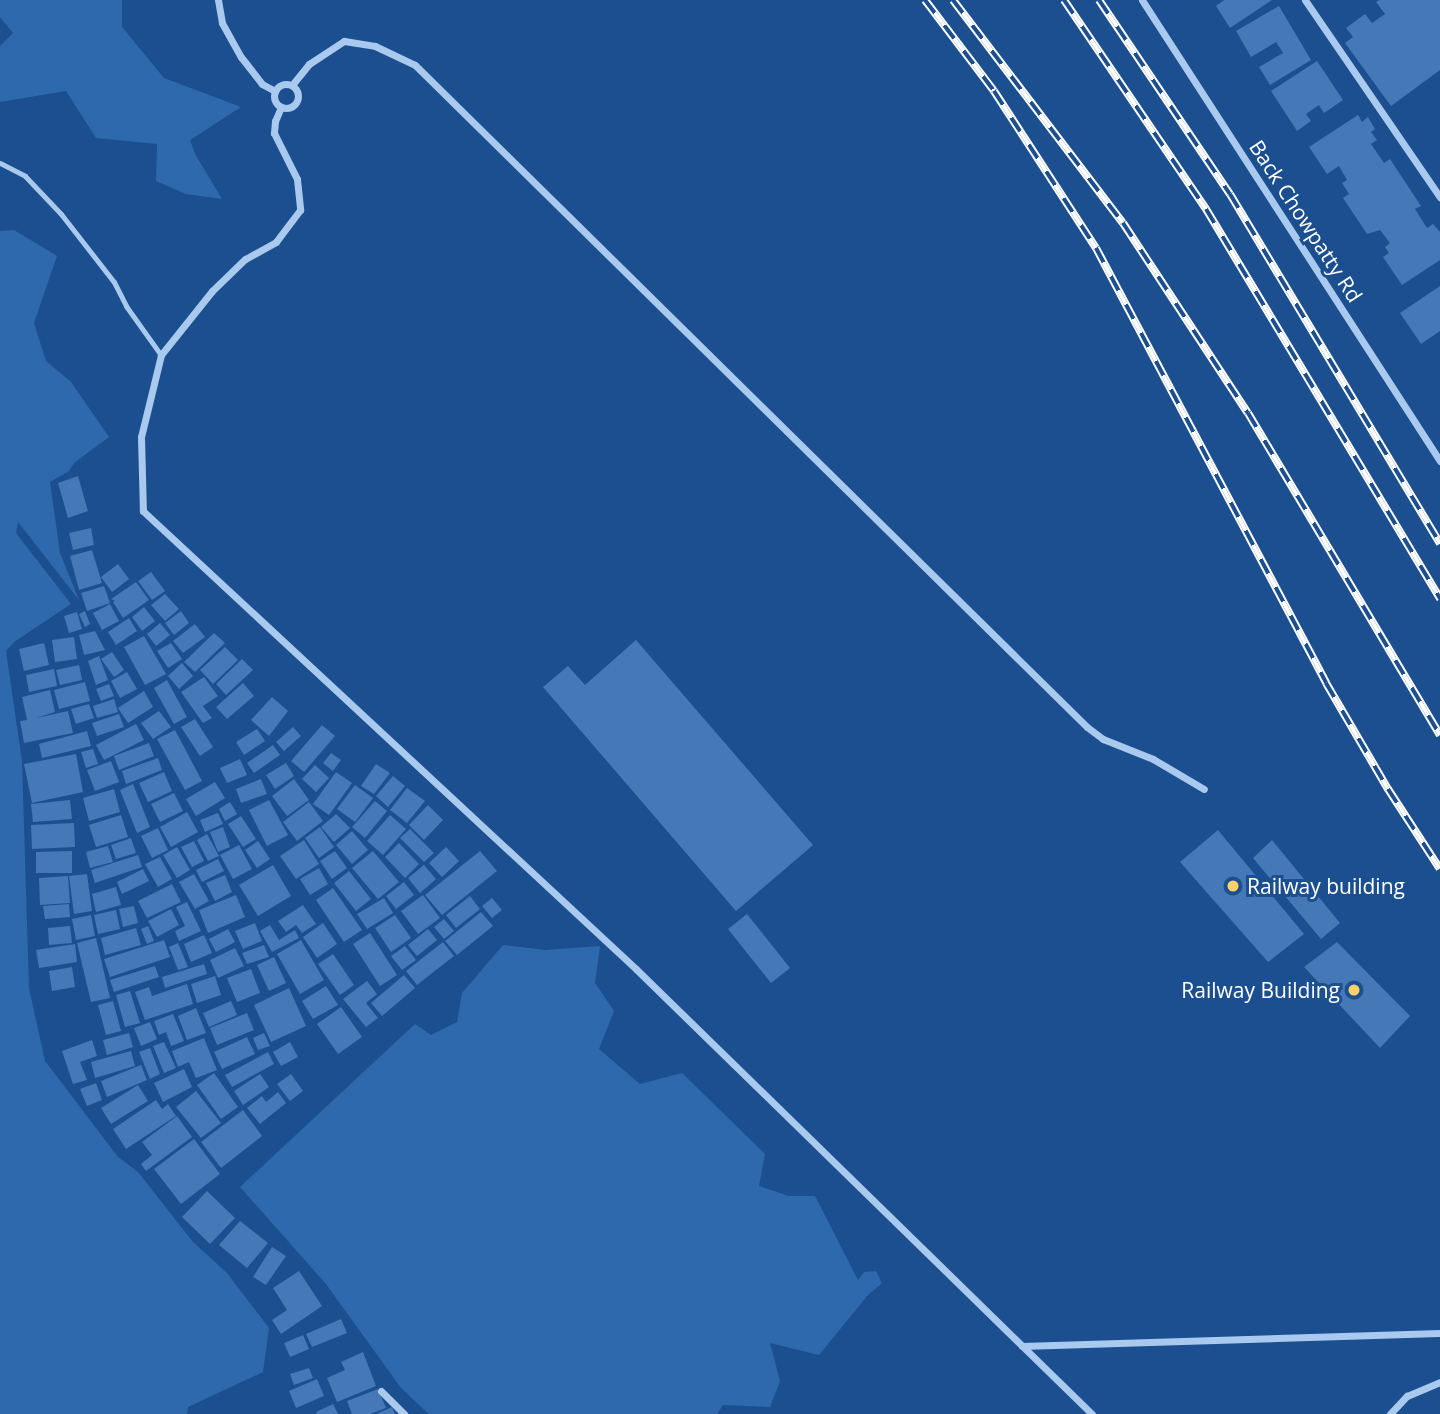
<!DOCTYPE html>
<style>
body{margin:0}
#map{position:relative;width:1440px;height:1414px;overflow:hidden;background:#1b4f8f;font-family:"Open Sans",sans-serif}
div>[style]{position:absolute}
.green>*{inset:0;background:#2e69ad}
.building>*{inset:0;background:#4478b7}
.service>*{height:5px;margin:-2.5px;padding:0 2.5px;transform-origin:2.5px;border-radius:2.5px;background:#a9c9ee}
.minor>*{height:7px;margin:-3.5px;padding:0 3.5px;transform-origin:3.5px;border-radius:3.5px;background:#a9c9ee}
.minor>.ring{margin:-3.5px;padding:0;box-sizing:content-box;background:none;border:7px solid #a9c9ee;border-radius:50%}
.rail>*{height:8px;margin-top:-4px;transform-origin:0;background:repeating-linear-gradient(90deg,#1b4f8f 0 16px,#fff 0 32px);box-sizing:border-box;border-block:2px solid #fff}
.dots>*{width:19px;height:19px;translate:-50% -50%;box-sizing:border-box;border:4px solid #1b4f8f;border-radius:50%}
span{translate:-50% -50%;white-space:nowrap;text-align:center;line-height:1.15;-webkit-text-stroke:6px #1b4f8f;paint-order:stroke}
.street-label{font-size:21px;color:#fff}
.poi-label{font-size:21px;color:#fff}
.left{translate:0 -50%;text-align:left}
.right{translate:-100% -50%;text-align:right}
</style>
<div id="map">
<div class="green">
<div style="clip-path:polygon(0 0,122px 0,122px 27px,164px 78px,241px 107px,190px 140px,195px 154px,222px 199px,186px 194px,156px 181px,157px 144px,96px 138px,66px 91px,0 102px,0 46px,13px 33px,0 17px)"></div>
<div style="clip-path:polygon(14px 230px,57px 256px,34px 323px,46px 361px,71px 382px,109px 437px,74px 463px,69px 471px,50px 482px,60px 553px,79px 600px,18px 522px,16px 533px,71px 604px,14px 642px,6px 651px,22px 761px,29px 988px,45px 1061px,118px 1157px,138px 1172px,193px 1242px,227px 1273px,269px 1328px,263px 1372px,188px 1407px,187px 1414px,0 1414px,0 231px)"></div>
<div style="clip-path:polygon(503px 945px,545px 950px,600px 946px,595px 983px,614px 1011px,599px 1049px,640px 1084px,682px 1073px,765px 1154px,759px 1186px,789px 1196px,815px 1196px,858px 1280px,864px 1272px,876px 1271px,882px 1283px,868px 1295px,819px 1355px,770px 1343px,780px 1381px,770px 1407px,723px 1405px,717px 1414px,429px 1414px,401px 1388px,326px 1284px,240px 1187px,415px 1024px,431px 1035px,457px 1022px,462px 993px)"></div>
</div>
<div class="building">
<div style="clip-path:polygon(1224px 0,1272px 0,1230px 28px,1216px 6px)"></div>
<div style="clip-path:polygon(1379px 0,1440px 0,1440px 70px,1391px 106px,1345px 43px,1353px 37px,1346px 28px,1365px 14px,1372px 23px,1385px 14px,1376px 2px)"></div>
<div style="clip-path:polygon(1279px 6px,1311px 60px,1270px 85px,1259px 67px,1283px 53px,1276px 42px,1251px 57px,1236px 31px)"></div>
<div style="clip-path:polygon(1317px 61px,1343px 100px,1324px 113px,1319px 105px,1306px 114px,1311px 121px,1297px 131px,1271px 91px)"></div>
<div style="clip-path:polygon(1358px 115px,1362px 122px,1368px 117px,1375px 129px,1371px 132px,1377px 140px,1371px 144px,1384px 163px,1390px 159px,1421px 206px,1415px 209px,1427px 228px,1433px 224px,1440px 232px,1440px 260px,1402px 285px,1383px 257px,1389px 253px,1385px 247px,1390px 243px,1380px 230px,1367px 234px,1343px 198px,1349px 194px,1342px 183px,1347px 180px,1339px 166px,1327px 174px,1309px 147px)"></div>
<div style="clip-path:polygon(1440px 286px,1440px 331px,1421px 344px,1400px 313px)"></div>
<div style="clip-path:polygon(78px 476px,88px 511px,68px 518px,58px 483px)"></div>
<div style="clip-path:polygon(91px 528px,94px 545px,73px 550px,69px 533px)"></div>
<div style="clip-path:polygon(92px 550px,102px 583px,79px 590px,70px 556px)"></div>
<div style="clip-path:polygon(118px 564px,129px 579px,112px 592px,101px 577px)"></div>
<div style="clip-path:polygon(151px 572px,165px 591px,152px 600px,138px 581px)"></div>
<div style="clip-path:polygon(136px 582px,149px 600px,123px 618px,113px 602px,115px 601px,111px 599px)"></div>
<div style="clip-path:polygon(104px 586px,110px 603px,87px 611px,81px 593px)"></div>
<div style="clip-path:polygon(165px 594px,179px 609px,165px 621px,151px 605px)"></div>
<div style="clip-path:polygon(110px 604px,119px 621px,102px 630px,93px 613px)"></div>
<div style="clip-path:polygon(144px 607px,155px 621px,142px 631px,132px 617px)"></div>
<div style="clip-path:polygon(85px 611px,90px 624px,85px 627px,79px 614px)"></div>
<div style="clip-path:polygon(181px 611px,189px 623px,174px 635px,165px 623px)"></div>
<div style="clip-path:polygon(77px 612px,82px 629px,69px 633px,64px 616px)"></div>
<div style="clip-path:polygon(129px 618px,137px 631px,116px 645px,108px 632px)"></div>
<div style="clip-path:polygon(160px 623px,170px 635px,156px 646px,147px 634px)"></div>
<div style="clip-path:polygon(195px 624px,205px 637px,183px 653px,173px 641px)"></div>
<div style="clip-path:polygon(95px 631px,105px 650px,84px 655px,79px 635px)"></div>
<div style="clip-path:polygon(214px 633px,225px 643px,195px 672px,184px 662px)"></div>
<div style="clip-path:polygon(144px 636px,166px 674px,145px 685px,124px 647px)"></div>
<div style="clip-path:polygon(74px 637px,77px 659px,55px 662px,52px 640px)"></div>
<div style="clip-path:polygon(636px 640px,813px 845px,736px 911px,543px 687px,568px 666px,585px 685px)"></div>
<div style="clip-path:polygon(44px 643px,49px 665px,24px 671px,19px 649px)"></div>
<div style="clip-path:polygon(171px 643px,182px 659px,168px 668px,157px 651px)"></div>
<div style="clip-path:polygon(225px 647px,238px 660px,213px 684px,200px 670px)"></div>
<div style="clip-path:polygon(112px 652px,124px 670px,114px 677px,101px 659px)"></div>
<div style="clip-path:polygon(99px 656px,108px 680px,96px 685px,88px 661px)"></div>
<div style="clip-path:polygon(242px 659px,253px 670px,226px 695px,216px 684px)"></div>
<div style="clip-path:polygon(182px 663px,193px 676px,179px 689px,168px 676px)"></div>
<div style="clip-path:polygon(79px 665px,82px 680px,60px 685px,56px 670px)"></div>
<div style="clip-path:polygon(54px 669px,57px 686px,29px 692px,26px 675px)"></div>
<div style="clip-path:polygon(127px 672px,137px 689px,120px 698px,111px 681px)"></div>
<div style="clip-path:polygon(204px 677px,218px 696px,203px 706px,212px 718px,203px 723px,181px 692px)"></div>
<div style="clip-path:polygon(167px 680px,187px 717px,174px 724px,154px 688px)"></div>
<div style="clip-path:polygon(85px 682px,90px 701px,59px 709px,54px 690px)"></div>
<div style="clip-path:polygon(243px 683px,254px 696px,227px 719px,216px 707px)"></div>
<div style="clip-path:polygon(109px 684px,114px 696px,101px 701px,96px 689px)"></div>
<div style="clip-path:polygon(50px 690px,55px 712px,36px 718px,68px 711px,73px 733px,24px 743px,20px 721px,27px 720px,22px 697px)"></div>
<div style="clip-path:polygon(144px 691px,153px 707px,128px 723px,118px 708px)"></div>
<div style="clip-path:polygon(272px 697px,288px 711px,269px 736px,251px 720px)"></div>
<div style="clip-path:polygon(114px 699px,118px 712px,97px 718px,93px 706px)"></div>
<div style="clip-path:polygon(89px 704px,94px 718px,76px 724px,71px 709px)"></div>
<div style="clip-path:polygon(159px 711px,171px 727px,153px 739px,141px 723px)"></div>
<div style="clip-path:polygon(119px 714px,124px 727px,97px 736px,92px 723px)"></div>
<div style="clip-path:polygon(195px 719px,213px 747px,200px 756px,181px 727px)"></div>
<div style="clip-path:polygon(136px 724px,144px 740px,104px 760px,96px 745px)"></div>
<div style="clip-path:polygon(322px 725px,335px 736px,304px 772px,291px 761px)"></div>
<div style="clip-path:polygon(293px 727px,301px 736px,284px 751px,276px 742px)"></div>
<div style="clip-path:polygon(257px 729px,265px 741px,244px 755px,236px 742px)"></div>
<div style="clip-path:polygon(175px 730px,202px 781px,185px 790px,157px 739px)"></div>
<div style="clip-path:polygon(87px 731px,91px 746px,42px 758px,39px 744px)"></div>
<div style="clip-path:polygon(149px 743px,154px 756px,119px 770px,114px 756px)"></div>
<div style="clip-path:polygon(273px 745px,280px 755px,254px 773px,247px 763px)"></div>
<div style="clip-path:polygon(93px 749px,98px 764px,86px 768px,81px 752px)"></div>
<div style="clip-path:polygon(331px 753px,341px 760px,333px 771px,323px 763px)"></div>
<div style="clip-path:polygon(76px 754px,83px 792px,32px 803px,24px 764px)"></div>
<div style="clip-path:polygon(158px 758px,162px 770px,126px 784px,122px 771px)"></div>
<div style="clip-path:polygon(240px 759px,247px 775px,227px 783px,220px 768px)"></div>
<div style="clip-path:polygon(111px 761px,119px 782px,95px 791px,87px 770px)"></div>
<div style="clip-path:polygon(286px 763px,294px 776px,275px 789px,266px 775px)"></div>
<div style="clip-path:polygon(376px 764px,390px 773px,374px 794px,361px 786px)"></div>
<div style="clip-path:polygon(315px 765px,329px 778px,316px 792px,302px 779px)"></div>
<div style="clip-path:polygon(164px 772px,172px 791px,148px 802px,139px 783px)"></div>
<div style="clip-path:polygon(336px 772px,352px 783px,329px 815px,313px 804px)"></div>
<div style="clip-path:polygon(393px 776px,405px 786px,388px 807px,376px 796px)"></div>
<div style="clip-path:polygon(261px 779px,267px 794px,241px 803px,236px 789px)"></div>
<div style="clip-path:polygon(294px 779px,309px 800px,287px 816px,272px 796px)"></div>
<div style="clip-path:polygon(215px 782px,225px 798px,196px 816px,186px 799px)"></div>
<div style="clip-path:polygon(133px 784px,150px 827px,137px 833px,120px 790px)"></div>
<div style="clip-path:polygon(355px 785px,373px 798px,355px 822px,337px 809px)"></div>
<div style="clip-path:polygon(407px 788px,425px 801px,407px 823px,390px 810px)"></div>
<div style="clip-path:polygon(114px 789px,120px 812px,89px 821px,83px 798px)"></div>
<div style="clip-path:polygon(174px 793px,183px 811px,160px 822px,151px 804px)"></div>
<div style="clip-path:polygon(70px 800px,72px 819px,33px 822px,31px 804px)"></div>
<div style="clip-path:polygon(269px 800px,288px 835px,267px 846px,249px 810px)"></div>
<div style="clip-path:polygon(375px 801px,387px 811px,365px 838px,352px 827px)"></div>
<div style="clip-path:polygon(230px 802px,237px 814px,225px 821px,219px 809px)"></div>
<div style="clip-path:polygon(309px 802px,323px 821px,297px 841px,283px 822px)"></div>
<div style="clip-path:polygon(428px 805px,443px 820px,424px 840px,409px 825px)"></div>
<div style="clip-path:polygon(187px 812px,198px 832px,171px 847px,160px 827px)"></div>
<div style="clip-path:polygon(218px 813px,223px 824px,205px 832px,200px 820px)"></div>
<div style="clip-path:polygon(336px 814px,350px 828px,334px 842px,321px 827px)"></div>
<div style="clip-path:polygon(121px 815px,128px 837px,96px 847px,89px 825px)"></div>
<div style="clip-path:polygon(390px 815px,406px 829px,383px 855px,367px 841px)"></div>
<div style="clip-path:polygon(241px 816px,256px 839px,243px 847px,228px 824px)"></div>
<div style="clip-path:polygon(74px 823px,75px 847px,32px 849px,31px 825px)"></div>
<div style="clip-path:polygon(223px 827px,230px 847px,218px 852px,210px 832px)"></div>
<div style="clip-path:polygon(320px 827px,334px 847px,319px 858px,305px 838px)"></div>
<div style="clip-path:polygon(158px 828px,168px 850px,152px 858px,141px 836px)"></div>
<div style="clip-path:polygon(410px 829px,434px 853px,424px 862px,400px 838px)"></div>
<div style="clip-path:polygon(1218px 830px,1304px 934px,1268px 962px,1180px 862px)"></div>
<div style="clip-path:polygon(352px 831px,368px 850px,352px 864px,336px 845px)"></div>
<div style="clip-path:polygon(207px 834px,219px 856px,208px 861px,197px 840px)"></div>
<div style="clip-path:polygon(131px 838px,136px 853px,116px 859px,111px 845px)"></div>
<div style="clip-path:polygon(304px 840px,319px 864px,296px 879px,280px 856px)"></div>
<div style="clip-path:polygon(1272px 840px,1340px 923px,1321px 939px,1253px 858px)"></div>
<div style="clip-path:polygon(194px 841px,204px 861px,192px 867px,181px 847px)"></div>
<div style="clip-path:polygon(258px 841px,270px 859px,257px 868px,245px 850px)"></div>
<div style="clip-path:polygon(399px 843px,419px 864px,405px 878px,385px 857px)"></div>
<div style="clip-path:polygon(239px 845px,252px 869px,233px 879px,220px 855px)"></div>
<div style="clip-path:polygon(108px 846px,113px 862px,90px 868px,86px 852px)"></div>
<div style="clip-path:polygon(177px 847px,190px 870px,177px 878px,163px 855px)"></div>
<div style="clip-path:polygon(446px 847px,459px 861px,442px 877px,429px 863px)"></div>
<div style="clip-path:polygon(72px 851px,72px 873px,36px 873px,36px 852px)"></div>
<div style="clip-path:polygon(335px 851px,347px 868px,332px 879px,320px 861px)"></div>
<div style="clip-path:polygon(373px 851px,399px 882px,378px 899px,352px 868px)"></div>
<div style="clip-path:polygon(480px 851px,497px 871px,442px 915px,425px 895px)"></div>
<div style="clip-path:polygon(138px 855px,142px 867px,95px 883px,91px 870px)"></div>
<div style="clip-path:polygon(160px 857px,172px 879px,158px 887px,145px 864px)"></div>
<div style="clip-path:polygon(218px 859px,224px 871px,202px 882px,196px 870px)"></div>
<div style="clip-path:polygon(273px 865px,291px 896px,258px 916px,239px 885px)"></div>
<div style="clip-path:polygon(424px 865px,436px 879px,420px 893px,408px 878px)"></div>
<div style="clip-path:polygon(319px 868px,328px 884px,310px 895px,300px 879px)"></div>
<div style="clip-path:polygon(143px 869px,149px 881px,122px 894px,117px 882px)"></div>
<div style="clip-path:polygon(349px 871px,371px 899px,356px 911px,334px 883px)"></div>
<div style="clip-path:polygon(87px 874px,92px 911px,74px 914px,69px 876px)"></div>
<div style="clip-path:polygon(194px 874px,209px 901px,195px 909px,179px 882px)"></div>
<div style="clip-path:polygon(225px 875px,232px 892px,215px 901px,206px 883px)"></div>
<div style="clip-path:polygon(68px 876px,70px 903px,40px 905px,39px 878px)"></div>
<div style="clip-path:polygon(404px 882px,414px 895px,396px 909px,386px 896px)"></div>
<div style="clip-path:polygon(172px 884px,181px 902px,147px 918px,138px 901px)"></div>
<div style="clip-path:polygon(116px 887px,121px 905px,96px 912px,92px 894px)"></div>
<div style="clip-path:polygon(333px 888px,362px 930px,344px 942px,316px 900px)"></div>
<div style="clip-path:polygon(236px 895px,245px 917px,208px 933px,199px 910px)"></div>
<div style="clip-path:polygon(423px 895px,440px 918px,418px 934px,401px 911px)"></div>
<div style="clip-path:polygon(470px 896px,480px 909px,456px 928px,446px 915px)"></div>
<div style="clip-path:polygon(384px 898px,393px 913px,367px 929px,357px 914px)"></div>
<div style="clip-path:polygon(492px 898px,502px 910px,492px 918px,482px 906px)"></div>
<div style="clip-path:polygon(187px 902px,201px 931px,179px 941px,175px 931px,185px 926px,176px 907px)"></div>
<div style="clip-path:polygon(69px 904px,70px 917px,45px 919px,43px 906px)"></div>
<div style="clip-path:polygon(303px 905px,316px 924px,302px 933px,296px 925px,286px 932px,278px 921px)"></div>
<div style="clip-path:polygon(134px 906px,138px 923px,123px 927px,119px 909px)"></div>
<div style="clip-path:polygon(171px 909px,179px 925px,157px 937px,148px 921px)"></div>
<div style="clip-path:polygon(116px 910px,120px 929px,98px 934px,94px 915px)"></div>
<div style="clip-path:polygon(481px 912px,493px 926px,457px 955px,445px 941px)"></div>
<div style="clip-path:polygon(747px 914px,790px 968px,771px 983px,728px 929px)"></div>
<div style="clip-path:polygon(91px 915px,95px 936px,76px 940px,72px 919px)"></div>
<div style="clip-path:polygon(395px 915px,411px 938px,391px 952px,375px 928px)"></div>
<div style="clip-path:polygon(444px 919px,454px 931px,444px 939px,434px 927px)"></div>
<div style="clip-path:polygon(255px 923px,262px 941px,243px 949px,235px 931px)"></div>
<div style="clip-path:polygon(323px 923px,337px 944px,317px 958px,303px 937px)"></div>
<div style="clip-path:polygon(270px 925px,279px 940px,295px 930px,299px 938px,272px 952px,260px 931px)"></div>
<div style="clip-path:polygon(70px 926px,72px 943px,49px 945px,48px 928px)"></div>
<div style="clip-path:polygon(148px 926px,154px 941px,147px 944px,141px 929px)"></div>
<div style="clip-path:polygon(136px 928px,141px 945px,105px 955px,101px 938px)"></div>
<div style="clip-path:polygon(228px 929px,235px 942px,216px 952px,209px 939px)"></div>
<div style="clip-path:polygon(428px 929px,437px 940px,417px 956px,408px 945px)"></div>
<div style="clip-path:polygon(370px 933px,397px 975px,380px 986px,353px 944px)"></div>
<div style="clip-path:polygon(204px 935px,212px 953px,191px 962px,184px 944px)"></div>
<div style="clip-path:polygon(96px 938px,110px 998px,91px 1002px,77px 943px)"></div>
<div style="clip-path:polygon(164px 940px,170px 957px,110px 977px,104px 959px)"></div>
<div style="clip-path:polygon(301px 940px,324px 980px,300px 994px,277px 954px)"></div>
<div style="clip-path:polygon(443px 942px,454px 956px,417px 985px,406px 971px)"></div>
<div style="clip-path:polygon(1337px 942px,1410px 1016px,1380px 1048px,1304px 967px)"></div>
<div style="clip-path:polygon(178px 943px,188px 967px,178px 970px,169px 947px)"></div>
<div style="clip-path:polygon(75px 944px,77px 962px,39px 968px,36px 950px)"></div>
<div style="clip-path:polygon(264px 945px,269px 957px,247px 964px,242px 953px)"></div>
<div style="clip-path:polygon(405px 946px,416px 960px,402px 970px,391px 956px)"></div>
<div style="clip-path:polygon(235px 948px,244px 966px,218px 978px,210px 960px)"></div>
<div style="clip-path:polygon(333px 954px,354px 985px,340px 995px,318px 964px)"></div>
<div style="clip-path:polygon(274px 957px,286px 983px,269px 991px,257px 965px)"></div>
<div style="clip-path:polygon(204px 964px,207px 974px,165px 988px,162px 977px)"></div>
<div style="clip-path:polygon(155px 966px,159px 977px,114px 992px,110px 980px)"></div>
<div style="clip-path:polygon(72px 967px,75px 987px,52px 991px,49px 971px)"></div>
<div style="clip-path:polygon(251px 969px,260px 993px,237px 1002px,227px 978px)"></div>
<div style="clip-path:polygon(404px 975px,415px 988px,382px 1016px,371px 1003px)"></div>
<div style="clip-path:polygon(215px 976px,221px 995px,197px 1003px,191px 984px)"></div>
<div style="clip-path:polygon(367px 981px,377px 994px,366px 1003px,378px 1018px,366px 1027px,343px 999px)"></div>
<div style="clip-path:polygon(187px 984px,193px 1004px,145px 1020px,135px 992px,149px 987px,152px 996px)"></div>
<div style="clip-path:polygon(326px 986px,338px 1005px,313px 1019px,302px 1001px)"></div>
<div style="clip-path:polygon(289px 988px,306px 1026px,271px 1042px,254px 1005px)"></div>
<div style="clip-path:polygon(130px 991px,140px 1023px,125px 1027px,116px 995px)"></div>
<div style="clip-path:polygon(113px 1001px,121px 1031px,106px 1035px,98px 1005px)"></div>
<div style="clip-path:polygon(231px 1001px,237px 1015px,209px 1027px,203px 1013px)"></div>
<div style="clip-path:polygon(341px 1007px,362px 1037px,338px 1054px,317px 1024px)"></div>
<div style="clip-path:polygon(196px 1008px,206px 1033px,187px 1040px,178px 1016px)"></div>
<div style="clip-path:polygon(247px 1013px,254px 1030px,217px 1045px,210px 1028px)"></div>
<div style="clip-path:polygon(173px 1014px,184px 1041px,171px 1046px,166px 1032px,159px 1035px,154px 1021px)"></div>
<div style="clip-path:polygon(150px 1022px,157px 1039px,141px 1046px,134px 1028px)"></div>
<div style="clip-path:polygon(129px 1033px,133px 1047px,107px 1055px,103px 1040px)"></div>
<div style="clip-path:polygon(264px 1033px,270px 1046px,258px 1050px,253px 1038px)"></div>
<div style="clip-path:polygon(247px 1037px,255px 1054px,222px 1069px,214px 1052px)"></div>
<div style="clip-path:polygon(204px 1038px,217px 1070px,196px 1078px,189px 1062px,178px 1067px,172px 1051px)"></div>
<div style="clip-path:polygon(92px 1040px,97px 1056px,80px 1062px,87px 1080px,73px 1084px,62px 1051px)"></div>
<div style="clip-path:polygon(164px 1042px,176px 1068px,164px 1073px,153px 1046px)"></div>
<div style="clip-path:polygon(290px 1042px,298px 1057px,281px 1066px,273px 1052px)"></div>
<div style="clip-path:polygon(150px 1048px,160px 1074px,150px 1079px,139px 1052px)"></div>
<div style="clip-path:polygon(131px 1051px,135px 1066px,95px 1078px,91px 1062px)"></div>
<div style="clip-path:polygon(268px 1052px,274px 1064px,232px 1087px,225px 1075px)"></div>
<div style="clip-path:polygon(141px 1065px,147px 1080px,107px 1097px,101px 1081px)"></div>
<div style="clip-path:polygon(184px 1069px,192px 1087px,163px 1102px,154px 1083px)"></div>
<div style="clip-path:polygon(214px 1073px,238px 1107px,221px 1119px,197px 1085px)"></div>
<div style="clip-path:polygon(260px 1074px,269px 1087px,243px 1105px,234px 1091px)"></div>
<div style="clip-path:polygon(291px 1074px,303px 1091px,290px 1101px,277px 1084px)"></div>
<div style="clip-path:polygon(96px 1083px,102px 1100px,87px 1106px,80px 1089px)"></div>
<div style="clip-path:polygon(138px 1085px,148px 1101px,111px 1124px,101px 1108px)"></div>
<div style="clip-path:polygon(196px 1091px,221px 1123px,201px 1138px,176px 1107px)"></div>
<div style="clip-path:polygon(278px 1092px,286px 1103px,260px 1124px,247px 1108px,262px 1096px,266px 1102px)"></div>
<div style="clip-path:polygon(156px 1100px,162px 1109px,168px 1104px,176px 1116px,126px 1149px,113px 1129px)"></div>
<div style="clip-path:polygon(243px 1110px,262px 1136px,221px 1168px,201px 1142px)"></div>
<div style="clip-path:polygon(177px 1116px,192px 1137px,146px 1171px,141px 1164px,152px 1155px,142px 1142px)"></div>
<div style="clip-path:polygon(194px 1139px,220px 1174px,181px 1204px,154px 1169px)"></div>
<div style="clip-path:polygon(207px 1191px,235px 1218px,210px 1244px,182px 1217px)"></div>
<div style="clip-path:polygon(240px 1221px,268px 1243px,247px 1268px,219px 1245px)"></div>
<div style="clip-path:polygon(272px 1247px,286px 1256px,266px 1285px,253px 1277px)"></div>
<div style="clip-path:polygon(299px 1271px,322px 1306px,281px 1334px,272px 1320px,287px 1310px,273px 1288px)"></div>
<div style="clip-path:polygon(341px 1319px,347px 1333px,312px 1347px,306px 1334px)"></div>
<div style="clip-path:polygon(303px 1335px,309px 1349px,290px 1357px,284px 1343px)"></div>
<div style="clip-path:polygon(363px 1352px,376px 1386px,337px 1402px,327px 1378px,345px 1370px,341px 1362px)"></div>
<div style="clip-path:polygon(309px 1368px,313px 1378px,294px 1385px,290px 1374px)"></div>
<div style="clip-path:polygon(317px 1379px,324px 1396px,296px 1408px,289px 1391px)"></div>
<div style="clip-path:polygon(378px 1389px,386px 1408px,370px 1414px,352px 1414px,347px 1401px)"></div>
<div style="clip-path:polygon(333px 1404px,338px 1414px,317px 1414px,316px 1412px)"></div>
<div style="clip-path:polygon(392px 1407px,395px 1414px,376px 1414px)"></div>
</div>
<div class="service">
<div style="left:0;top:163px;width:28px;rotate:27deg"></div>
<div style="left:25px;top:176px;width:52px;rotate:46.5deg"></div>
<div style="left:61px;top:214px;width:86px;rotate:52.1deg"></div>
<div style="left:114px;top:282px;width:27px;rotate:63deg"></div>
<div style="left:126px;top:306px;width:60px;rotate:54.5deg"></div>
</div>
<div class="minor">
<div style="left:218px;top:0;width:23px;rotate:80deg"></div>
<div style="left:222px;top:23px;width:39px;rotate:61deg"></div>
<div style="left:241px;top:57px;width:34px;rotate:52deg"></div>
<div style="left:262px;top:84px;width:15px;rotate:28deg"></div>
<div style="left:1142px;top:0;width:549px;rotate:57.12deg"></div>
<div style="left:1305px;top:0;width:239px;rotate:55.6deg"></div>
<div class="ring" style="left:274px;top:84px;width:17px;height:17px"></div>
<div style="left:292px;top:85px;width:27px;rotate:-51deg"></div>
<div style="left:309px;top:64px;width:42px;rotate:-33.3deg"></div>
<div style="left:344px;top:41px;width:31px;rotate:9deg"></div>
<div style="left:375px;top:46px;width:44px;rotate:25.4deg"></div>
<div style="left:415px;top:65px;width:943px;rotate:44.57deg"></div>
<div style="left:1087px;top:727px;width:20px;rotate:37deg"></div>
<div style="left:1103px;top:739px;width:54px;rotate:21.8deg"></div>
<div style="left:1153px;top:759px;width:59px;rotate:30.5deg"></div>
<div style="left:281px;top:107px;width:15px;rotate:113deg"></div>
<div style="left:275px;top:121px;width:12px;rotate:95deg"></div>
<div style="left:274px;top:133px;width:51px;rotate:63.4deg"></div>
<div style="left:297px;top:179px;width:31px;rotate:84deg"></div>
<div style="left:300px;top:210px;width:40px;rotate:127deg"></div>
<div style="left:276px;top:242px;width:35px;rotate:151deg"></div>
<div style="left:245px;top:259px;width:46px;rotate:135.9deg"></div>
<div style="left:212px;top:291px;width:82px;rotate:128.6deg"></div>
<div style="left:161px;top:355px;width:84px;rotate:103.7deg"></div>
<div style="left:141px;top:437px;width:74px;rotate:88.5deg"></div>
<div style="left:143px;top:511px;width:673px;rotate:42.89deg"></div>
<div style="left:636px;top:969px;width:637px;rotate:44.3deg"></div>
<div style="left:1022px;top:1346px;width:418px;rotate:-1.8deg"></div>
<div style="left:381px;top:1391px;width:33px;rotate:45deg"></div>
<div style="left:1390px;top:1414px;width:25px;rotate:-47deg"></div>
<div style="left:1407px;top:1396px;width:36px;rotate:-23deg"></div>
</div>
<div class="rail">
<div style="left:925px;top:0;width:114px;rotate:52.8deg"></div>
<div style="left:994px;top:91px;width:187px;rotate:57deg"></div>
<div style="left:1096px;top:248px;width:492px;rotate:62.1deg"></div>
<div style="left:1326px;top:683px;width:123px;rotate:59.7deg"></div>
<div style="left:1388px;top:789px;width:95px;rotate:57deg"></div>
<div style="left:953px;top:0;width:280px;rotate:52.7deg"></div>
<div style="left:1123px;top:223px;width:227px;rotate:56.7deg"></div>
<div style="left:1248px;top:413px;width:375px;rotate:59.2deg"></div>
<div style="left:1064px;top:0;width:253px;rotate:55.8deg"></div>
<div style="left:1206px;top:209px;width:455px;rotate:59deg"></div>
<div style="left:1099px;top:0;width:234px;rotate:56deg"></div>
<div style="left:1230px;top:194px;width:408px;rotate:59deg"></div>
</div>
<div class="dots">
<div style="left:1233px;top:886px;background:#ffd166"></div>
<div style="left:1354px;top:990px;background:#ffd166"></div>
</div>
<div class="street-label">
<span style="left:1306px;top:221px;rotate:57deg">Back Chowpatty Rd</span>
</div>
<div class="poi-label">
<span class="left" style="left:1247px;top:886px">Railway building</span>
<span class="right" style="left:1340px;top:990px">Railway Building</span>
</div>
</div>
